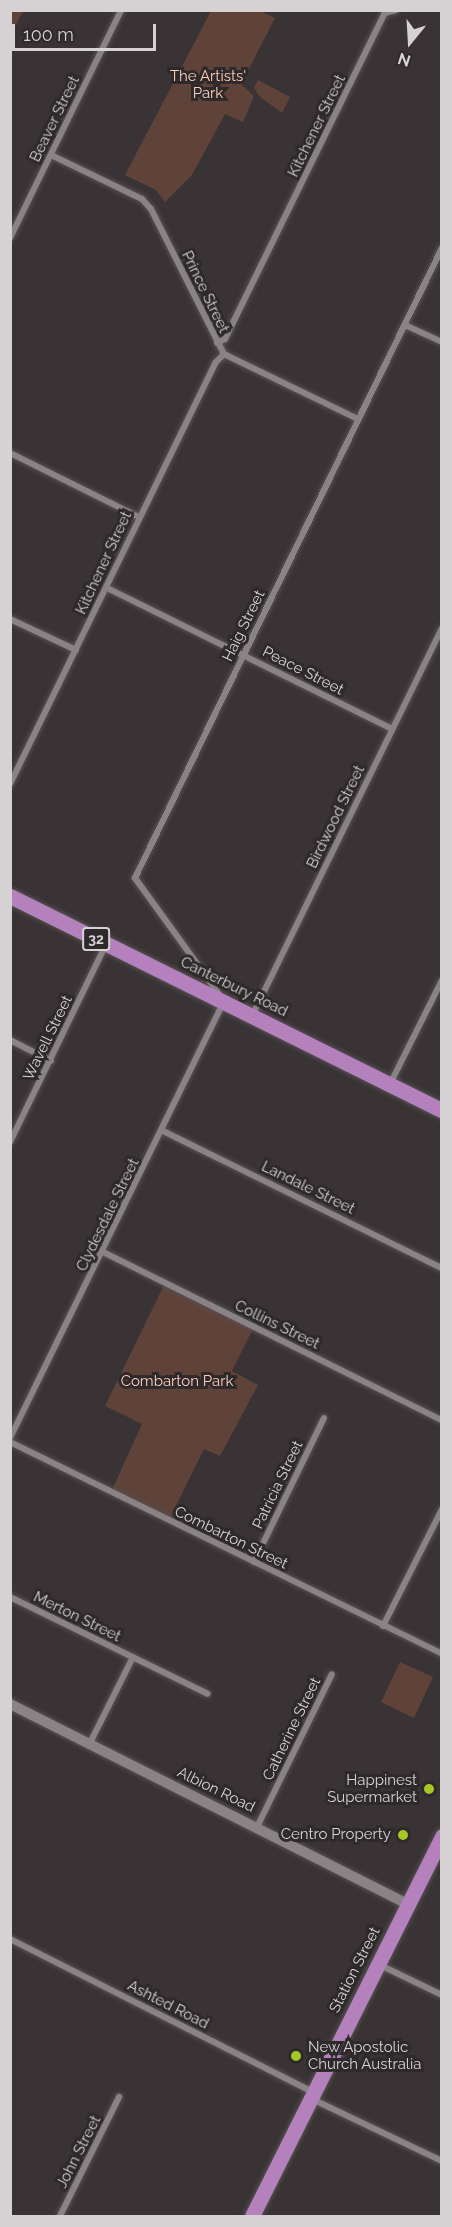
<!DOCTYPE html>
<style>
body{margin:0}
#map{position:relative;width:452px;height:2227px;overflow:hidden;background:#393335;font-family:Raleway,sans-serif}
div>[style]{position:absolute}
.green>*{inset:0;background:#5f4338}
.roads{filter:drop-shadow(0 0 2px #575154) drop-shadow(0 0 2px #575154)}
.minor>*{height:6px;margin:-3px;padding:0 3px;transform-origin:3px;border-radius:3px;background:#8a8386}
.tertiary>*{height:10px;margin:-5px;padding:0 5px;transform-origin:5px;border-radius:5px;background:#8a8386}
.primary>*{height:15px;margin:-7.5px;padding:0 7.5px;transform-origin:7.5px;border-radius:7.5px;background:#b581bd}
.dots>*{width:16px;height:16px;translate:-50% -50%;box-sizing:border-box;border:3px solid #2e292b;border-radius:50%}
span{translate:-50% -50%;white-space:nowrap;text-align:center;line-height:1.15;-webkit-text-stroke:6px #2e292b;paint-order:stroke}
.shield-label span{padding:2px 4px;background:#2e292b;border:2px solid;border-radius:4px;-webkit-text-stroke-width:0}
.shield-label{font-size:14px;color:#d6d2d4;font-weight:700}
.park-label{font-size:15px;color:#fecdba}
.street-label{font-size:15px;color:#d6d2d4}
.poi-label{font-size:15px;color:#d6d2d4}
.right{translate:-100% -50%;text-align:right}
.left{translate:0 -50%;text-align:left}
.frame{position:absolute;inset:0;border:12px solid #d6d2d4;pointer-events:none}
.north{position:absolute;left:380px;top:12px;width:60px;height:60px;-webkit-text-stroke:4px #2e292b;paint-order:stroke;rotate:198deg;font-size:16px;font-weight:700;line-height:24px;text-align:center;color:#d6d2d4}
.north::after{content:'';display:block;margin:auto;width:21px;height:27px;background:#d6d2d4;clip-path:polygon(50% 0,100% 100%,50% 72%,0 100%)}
.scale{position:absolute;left:12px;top:24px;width:144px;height:27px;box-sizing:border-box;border:3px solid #d6d2d4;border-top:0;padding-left:8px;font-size:18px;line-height:21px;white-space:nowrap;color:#d6d2d4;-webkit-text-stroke:4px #2e292b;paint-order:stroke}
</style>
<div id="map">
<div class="green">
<div style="clip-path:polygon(11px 10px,23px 11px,11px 34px,10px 11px)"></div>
<div style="clip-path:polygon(211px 11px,260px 11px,275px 18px,241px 84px,254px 96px,243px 122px,225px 114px,192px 175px,165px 202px,156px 190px,125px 175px)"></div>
<div style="clip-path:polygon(258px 80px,290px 97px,282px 113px,259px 96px,254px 88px)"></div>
<div style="clip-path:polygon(165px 1283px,254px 1327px,232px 1371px,258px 1385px,220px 1456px,204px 1449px,169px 1520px,111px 1492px,142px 1424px,105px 1406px)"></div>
<div style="clip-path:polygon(400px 1662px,433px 1677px,414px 1718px,381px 1702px)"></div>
</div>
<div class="roads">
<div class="minor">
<div style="left:385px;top:13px;width:11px;rotate:-15deg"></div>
<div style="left:51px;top:155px;width:101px;rotate:25.8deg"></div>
<div style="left:142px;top:199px;width:13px;rotate:48deg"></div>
<div style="left:151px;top:209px;width:162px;rotate:63.3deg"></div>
<div style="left:224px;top:354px;width:149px;rotate:25.9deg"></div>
<div style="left:10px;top:238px;width:254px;rotate:-64deg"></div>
<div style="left:405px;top:325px;width:41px;rotate:24.7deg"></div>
<div style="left:217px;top:343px;width:9px;rotate:-27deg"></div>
<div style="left:225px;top:339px;width:363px;rotate:-63.9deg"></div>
<div style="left:10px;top:453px;width:144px;rotate:26.4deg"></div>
<div style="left:107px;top:588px;width:318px;rotate:26.3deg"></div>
<div style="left:10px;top:619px;width:73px;rotate:25.2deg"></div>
<div style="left:10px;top:784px;width:468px;rotate:-64deg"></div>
<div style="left:215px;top:363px;width:13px;rotate:-45deg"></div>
<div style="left:252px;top:1016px;width:432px;rotate:-63.9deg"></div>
<div style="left:10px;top:1040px;width:46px;rotate:27.1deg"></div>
<div style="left:390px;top:1084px;width:116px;rotate:-63.4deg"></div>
<div style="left:163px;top:1131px;width:311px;rotate:26.2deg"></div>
<div style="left:10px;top:1142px;width:220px;rotate:-64.1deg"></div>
<div style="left:103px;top:1252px;width:378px;rotate:26.4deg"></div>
<div style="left:10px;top:1438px;width:487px;rotate:-63.9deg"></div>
<div style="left:224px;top:1001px;width:152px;rotate:-125.9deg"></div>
<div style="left:135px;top:878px;width:701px;rotate:-64.02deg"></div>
<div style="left:10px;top:1442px;width:481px;rotate:26.1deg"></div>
<div style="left:254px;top:1562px;width:160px;rotate:-64.1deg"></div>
<div style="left:10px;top:1597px;width:220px;rotate:26.1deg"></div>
<div style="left:383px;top:1626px;width:131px;rotate:-63.2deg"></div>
<div style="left:89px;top:1745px;width:98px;rotate:-63.4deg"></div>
<div style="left:257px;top:1827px;width:170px;rotate:-63.9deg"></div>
<div style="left:10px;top:1939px;width:339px;rotate:26.8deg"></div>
<div style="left:378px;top:1964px;width:71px;rotate:25.8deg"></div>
<div style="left:312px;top:2099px;width:144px;rotate:25.5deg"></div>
<div style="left:60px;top:2216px;width:133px;rotate:-63.6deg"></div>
</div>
<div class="tertiary">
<div style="left:10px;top:1704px;width:445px;rotate:26.7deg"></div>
</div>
<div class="primary">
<div style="left:10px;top:896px;width:482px;rotate:26.4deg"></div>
<div style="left:252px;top:2216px;width:425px;rotate:-63.4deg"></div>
</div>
</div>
<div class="dots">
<div style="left:429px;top:1789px;background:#a5c823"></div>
<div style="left:403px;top:1835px;background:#a5c823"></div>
<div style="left:296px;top:2056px;background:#a5c823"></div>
</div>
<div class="shield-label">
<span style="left:96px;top:939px">32</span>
</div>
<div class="park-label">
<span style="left:208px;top:85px">The Artists'<br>Park</span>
<span style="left:177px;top:1382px">Combarton Park</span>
</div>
<div class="street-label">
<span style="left:55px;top:119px;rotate:-64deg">Beaver Street</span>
<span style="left:317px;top:126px;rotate:-64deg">Kitchener Street</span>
<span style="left:205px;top:292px;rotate:64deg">Prince Street</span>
<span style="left:104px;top:563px;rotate:-65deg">Kitchener Street</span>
<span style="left:244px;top:626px;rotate:-64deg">Haig Street</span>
<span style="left:303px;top:671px;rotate:27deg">Peace Street</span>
<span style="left:336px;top:817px;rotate:-64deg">Birdwood Street</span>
<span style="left:234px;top:987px;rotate:26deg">Canterbury Road</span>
<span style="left:48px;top:1038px;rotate:-64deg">Wavell Street</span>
<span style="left:308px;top:1188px;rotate:26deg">Landale Street</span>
<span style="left:108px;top:1215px;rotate:-64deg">Clydesdale Street</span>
<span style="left:277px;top:1325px;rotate:26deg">Collins Street</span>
<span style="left:278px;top:1485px;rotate:-64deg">Patricia Street</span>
<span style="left:231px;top:1538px;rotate:26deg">Combarton Street</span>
<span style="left:77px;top:1617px;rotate:26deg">Merton Street</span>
<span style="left:292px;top:1729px;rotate:-64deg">Catherine Street</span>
<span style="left:216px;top:1790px;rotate:26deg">Albion Road</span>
<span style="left:355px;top:1970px;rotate:-63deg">Station Street</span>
<span style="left:168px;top:2005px;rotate:27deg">Ashted Road</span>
<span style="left:79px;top:2152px;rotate:-63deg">John Street</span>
</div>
<div class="poi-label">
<span class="right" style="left:417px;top:1789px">Happinest<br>Supermarket</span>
<span class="right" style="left:391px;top:1835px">Centro Property</span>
<span class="left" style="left:308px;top:2056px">New Apostolic<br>Church Australia</span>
</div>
<div class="frame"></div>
<div class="north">N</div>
<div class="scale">100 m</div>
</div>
